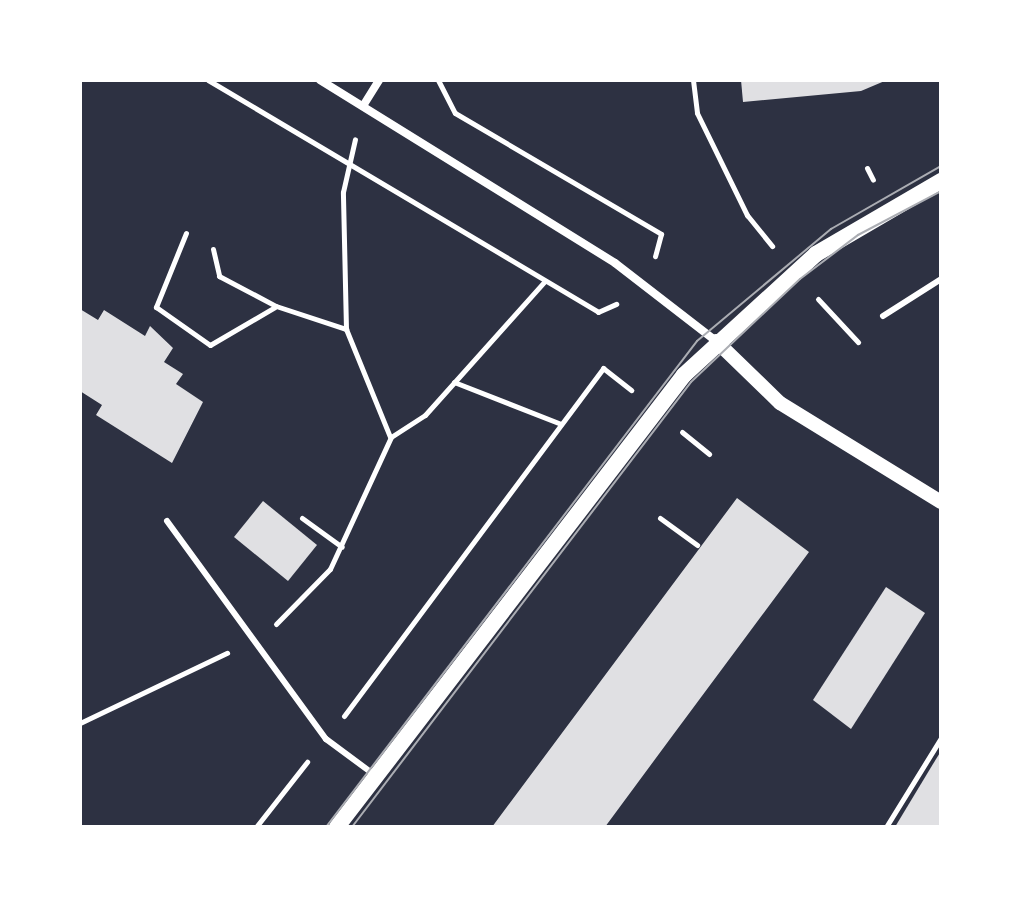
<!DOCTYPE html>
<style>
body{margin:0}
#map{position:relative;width:1021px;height:907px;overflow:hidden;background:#2d3142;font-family:Roboto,sans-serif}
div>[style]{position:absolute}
.building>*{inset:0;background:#e0e0e3}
.path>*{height:5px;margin:-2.5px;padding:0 2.5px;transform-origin:2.5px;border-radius:2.5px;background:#fff}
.service>*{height:6px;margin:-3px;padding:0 3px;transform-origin:3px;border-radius:3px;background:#fff}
.minor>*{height:8px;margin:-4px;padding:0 4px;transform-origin:4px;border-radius:4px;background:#fff}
.tertiary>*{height:14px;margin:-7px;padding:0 7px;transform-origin:7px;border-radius:7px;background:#fff}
.secondary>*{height:16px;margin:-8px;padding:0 8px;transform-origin:8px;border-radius:8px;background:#fff}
.tram>*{height:2px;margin:-1px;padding:0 1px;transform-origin:1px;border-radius:1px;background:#abadb3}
span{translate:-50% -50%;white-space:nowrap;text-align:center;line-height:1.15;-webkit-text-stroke:7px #fff;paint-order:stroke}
.frame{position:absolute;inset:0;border:82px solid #fff;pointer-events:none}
</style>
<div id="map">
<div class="building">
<div style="clip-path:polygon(741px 80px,887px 80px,861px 91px,743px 102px)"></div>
<div style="clip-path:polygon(80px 309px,98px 320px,104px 310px,145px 336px,150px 326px,173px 348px,164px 362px,183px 374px,176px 384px,203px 402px,172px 463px,96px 415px,102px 405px,80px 391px)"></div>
<div style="clip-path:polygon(737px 498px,809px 552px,670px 739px,605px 827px,492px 827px)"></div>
<div style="clip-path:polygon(263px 501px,317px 545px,288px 581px,234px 537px)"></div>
<div style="clip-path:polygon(886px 587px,925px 613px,851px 729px,813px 700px)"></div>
<div style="clip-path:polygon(941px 751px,941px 827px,895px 827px,933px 764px)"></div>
</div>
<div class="path">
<div style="left:208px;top:80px;width:454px;rotate:30.7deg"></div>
<div style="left:598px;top:312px;width:20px;rotate:-24deg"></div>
<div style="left:438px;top:80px;width:37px;rotate:63deg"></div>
<div style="left:455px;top:113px;width:239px;rotate:30.4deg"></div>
<div style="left:661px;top:234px;width:23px;rotate:105deg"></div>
<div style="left:693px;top:80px;width:33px;rotate:83deg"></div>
<div style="left:697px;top:113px;width:114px;rotate:63.9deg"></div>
<div style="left:747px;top:215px;width:40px;rotate:51deg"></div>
<div style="left:867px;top:168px;width:13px;rotate:63deg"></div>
<div style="left:186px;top:233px;width:80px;rotate:112.1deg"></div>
<div style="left:156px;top:307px;width:66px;rotate:35.1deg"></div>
<div style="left:210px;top:345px;width:75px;rotate:-30.3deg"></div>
<div style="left:213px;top:249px;width:28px;rotate:77deg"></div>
<div style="left:219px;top:276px;width:64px;rotate:27.8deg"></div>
<div style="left:276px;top:306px;width:74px;rotate:18.2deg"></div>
<div style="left:346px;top:329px;width:117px;rotate:67.8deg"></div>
<div style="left:818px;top:299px;width:59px;rotate:47.1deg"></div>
<div style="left:346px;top:329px;width:137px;rotate:-91.3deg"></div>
<div style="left:343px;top:192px;width:54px;rotate:-77.2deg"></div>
<div style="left:454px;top:382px;width:115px;rotate:21.4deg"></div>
<div style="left:682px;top:432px;width:35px;rotate:39deg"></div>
<div style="left:302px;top:518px;width:49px;rotate:35.9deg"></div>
<div style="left:660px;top:518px;width:46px;rotate:36.1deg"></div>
<div style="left:276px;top:624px;width:77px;rotate:-45.5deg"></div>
<div style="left:330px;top:569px;width:145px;rotate:-65.2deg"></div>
<div style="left:391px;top:437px;width:40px;rotate:-32.9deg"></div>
<div style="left:425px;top:415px;width:180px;rotate:-48.2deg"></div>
<div style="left:344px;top:716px;width:434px;rotate:-53.3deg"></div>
<div style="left:603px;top:368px;width:36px;rotate:38deg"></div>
<div style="left:80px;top:723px;width:163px;rotate:-25.5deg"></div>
<div style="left:256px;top:827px;width:83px;rotate:-51.9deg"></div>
<div style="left:886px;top:827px;width:105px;rotate:-58.3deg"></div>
</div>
<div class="service">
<div style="left:883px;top:316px;width:69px;rotate:-32.5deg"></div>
<div style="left:167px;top:521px;width:270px;rotate:53.9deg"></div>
<div style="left:326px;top:739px;width:62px;rotate:36.5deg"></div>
</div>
<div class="minor">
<div style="left:320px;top:80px;width:347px;rotate:31.8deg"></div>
<div style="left:615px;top:263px;width:128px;rotate:37.7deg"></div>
<div style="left:363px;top:106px;width:31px;rotate:-58deg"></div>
</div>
<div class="tertiary">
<div style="left:716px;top:341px;width:89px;rotate:44.1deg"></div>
<div style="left:780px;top:403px;width:189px;rotate:31.6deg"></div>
</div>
<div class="secondary">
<div style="left:337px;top:827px;width:570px;rotate:-52.49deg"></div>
<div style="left:684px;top:375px;width:179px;rotate:-42.5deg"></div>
<div style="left:816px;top:254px;width:145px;rotate:-30.3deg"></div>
</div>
<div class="tram">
<div style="left:326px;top:827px;width:611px;rotate:-52.64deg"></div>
<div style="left:697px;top:341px;width:175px;rotate:-39.9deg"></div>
<div style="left:831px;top:229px;width:127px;rotate:-29.8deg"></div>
<div style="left:352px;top:827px;width:559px;rotate:-52.7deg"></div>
<div style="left:691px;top:382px;width:150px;rotate:-43.4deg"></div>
<div style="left:800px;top:279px;width:73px;rotate:-37.2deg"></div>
<div style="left:858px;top:235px;width:94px;rotate:-27.9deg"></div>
</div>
<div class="frame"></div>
</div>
